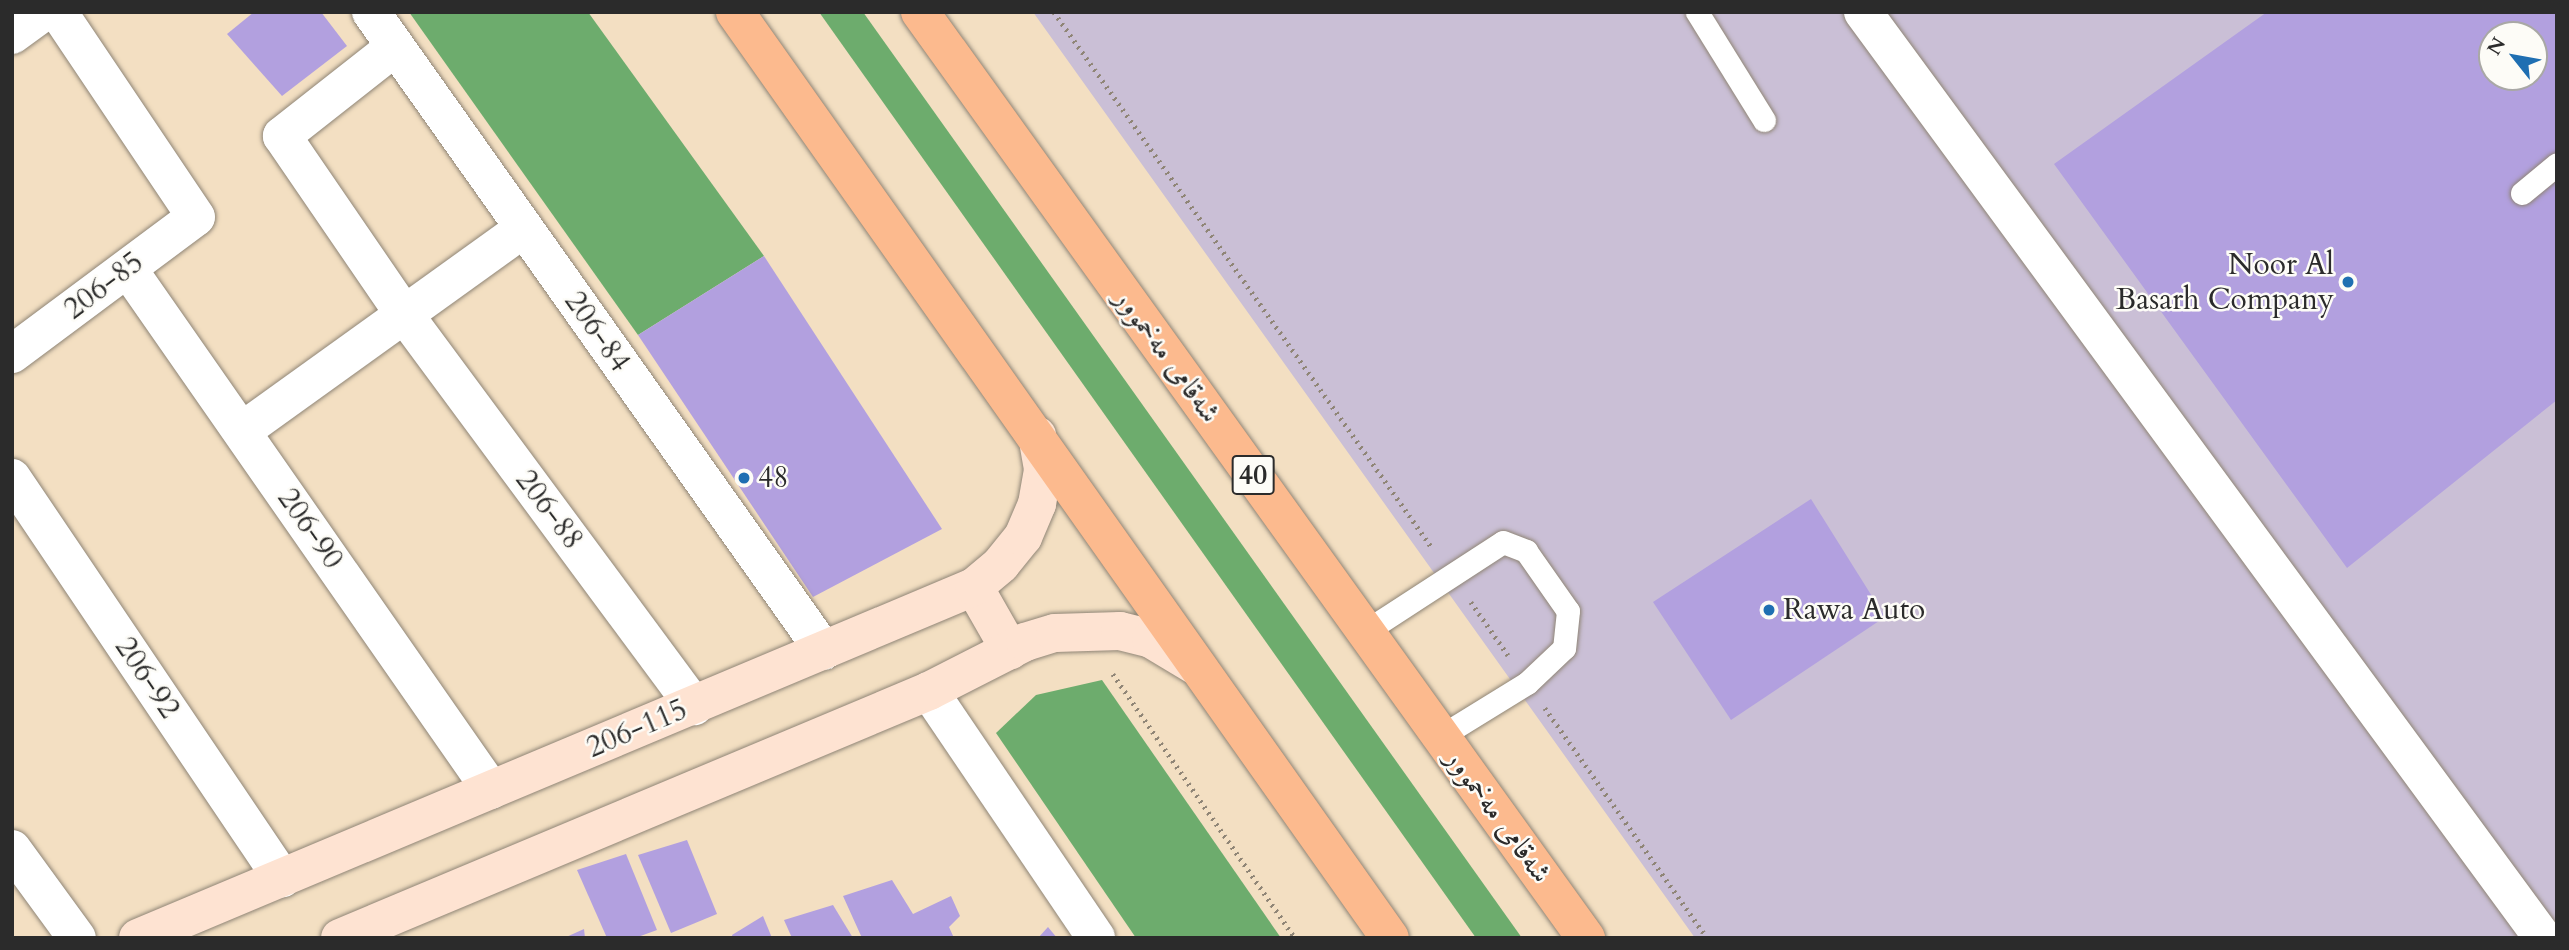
<!DOCTYPE html>
<meta charset="utf-8">
<style>
body{margin:0}
#map{position:relative;width:2569px;height:950px;overflow:hidden;background:#f3dfc2;font-family:Cardo,Amiri,serif}
div>[style]{position:absolute}
.industrial>*{inset:0;background:#cabfd6}
.forest>*{inset:0;background:#6dac6d}
.building>*{inset:0;background:#b2a0df}
.path>*{height:4.5px;margin-top:-2.25px;transform-origin:0;background:repeating-linear-gradient(90deg,#8f8576 0 2px,transparent 0 7px)}
.roads{filter:drop-shadow(0 0 2px #8f8576) drop-shadow(0 0 2px #8f8576)}
.lane>*{height:23px;margin:-11.5px;padding:0 11.5px;transform-origin:11.5px;border-radius:11.5px;background:#fff}
.street>*{height:38px;margin:-19px;padding:0 19px;transform-origin:19px;border-radius:19px;background:#fff}
.secondary>*{height:38px;margin:-19px;padding:0 19px;transform-origin:19px;border-radius:19px;background:#fee3d2}
.highway>*{height:38px;margin:-19px;padding:0 19px;transform-origin:19px;border-radius:19px;background:#fcba8e}
.dots>*{width:19px;height:19px;translate:-50% -50%;box-sizing:border-box;border:4px solid #fdfcf7;border-radius:50%}
span{translate:-50% -50%;white-space:nowrap;text-align:center;line-height:1.15;-webkit-text-stroke:5px #fdfcf7;paint-order:stroke}
.shield-label span{padding:2px 5px;background:#fdfcf7;border:2px solid;border-radius:5px;-webkit-text-stroke-width:0}
.shield-label{font-size:28px;color:#2b2b2b;font-weight:700}
.poi-label{font-size:30px;color:#2b2b2b}
.right{translate:-100% -50%;text-align:right}
.left{translate:0 -50%;text-align:left}
.street-label{font-size:30px;color:#2b2b2b}
.frame{position:absolute;inset:0;border:14px solid #2b2b2b;pointer-events:none}
.north{position:absolute;left:2478px;top:21px;width:70px;height:70px;box-sizing:border-box;background:#fdfcf7;border:2px solid #a9a8a5;border-radius:50%;rotate:301deg;font-size:19px;font-weight:700;line-height:28px;text-align:center;color:#2b2b2b}
.north::after{content:'';display:block;margin:auto;width:24px;height:32px;background:#1f6fb2;clip-path:polygon(50% 0,100% 100%,50% 72%,0 100%)}
</style>
<div id="map">
<div class="industrial">
<div style="clip-path:polygon(evenodd,1033px 12px,2557px 12px,2557px 938px,1695px 938px,1033px 12px,2492px 35px,2534px 35px,2534px 77px,2492px 77px,2492px 35px)"></div>
</div>
<div class="forest">
<div style="clip-path:polygon(409px 12px,588px 12px,764px 256px,638px 335px)"></div>
<div style="clip-path:polygon(819px 12px,863px 12px,1522px 938px,1476px 938px)"></div>
<div style="clip-path:polygon(1102px 680px,1281px 938px,1136px 938px,996px 733px,1036px 695px)"></div>
</div>
<div class="building">
<div style="clip-path:polygon(254px 12px,321px 12px,347px 46px,282px 96px,227px 34px)"></div>
<div style="clip-path:polygon(evenodd,2267px 12px,2557px 12px,2557px 400px,2347px 568px,2054px 164px,2267px 12px,2492px 35px,2534px 35px,2534px 77px,2492px 77px,2492px 35px)"></div>
<div style="clip-path:polygon(764px 256px,942px 529px,813px 597px,638px 335px)"></div>
<div style="clip-path:polygon(1811px 499px,1885px 617px,1731px 720px,1653px 602px)"></div>
<div style="clip-path:polygon(687px 840px,717px 914px,671px 933px,638px 855px)"></div>
<div style="clip-path:polygon(626px 854px,657px 930px,635px 938px,607px 938px,577px 870px)"></div>
<div style="clip-path:polygon(892px 880px,913px 914px,951px 896px,960px 916px,949px 927px,954px 938px,862px 938px,843px 896px)"></div>
<div style="clip-path:polygon(833px 905px,853px 938px,792px 938px,784px 920px)"></div>
<div style="clip-path:polygon(763px 916px,772px 938px,733px 938px,732px 935px)"></div>
<div style="clip-path:polygon(1048px 927px,1057px 938px,1038px 938px)"></div>
<div style="clip-path:polygon(584px 929px,585px 938px,564px 938px)"></div>
</div>
<div class="path">
<div style="left:1054px;top:12px;width:657px;rotate:54.79deg"></div>
<div style="left:1471px;top:602px;width:65px;rotate:55.1deg"></div>
<div style="left:1113px;top:674px;width:321px;rotate:55.4deg"></div>
<div style="left:1545px;top:708px;width:281px;rotate:54.8deg"></div>
</div>
<div class="roads">
<div class="lane">
<div style="left:1697px;top:12px;width:127px;rotate:58.2deg"></div>
<div style="left:2522px;top:193px;width:45px;rotate:-39.6deg"></div>
<div style="left:1366px;top:631px;width:163px;rotate:-33deg"></div>
<div style="left:1503px;top:542px;width:25px;rotate:21deg"></div>
<div style="left:1526px;top:551px;width:73px;rotate:55deg"></div>
<div style="left:1568px;top:611px;width:37px;rotate:96deg"></div>
<div style="left:1564px;top:648px;width:51px;rotate:136.6deg"></div>
<div style="left:1527px;top:683px;width:101px;rotate:148.4deg"></div>
</div>
<div class="street">
<div style="left:371px;top:12px;width:783px;rotate:54.67deg"></div>
<div style="left:1863px;top:12px;width:1149px;rotate:53.71deg"></div>
<div style="left:12px;top:35px;width:39px;rotate:-36deg"></div>
<div style="left:395px;top:47px;width:144px;rotate:141.8deg"></div>
<div style="left:282px;top:136px;width:216px;rotate:55.6deg"></div>
<div style="left:404px;top:314px;width:488px;rotate:53.5deg"></div>
<div style="left:128px;top:269px;width:635px;rotate:55.13deg"></div>
<div style="left:12px;top:354px;width:229px;rotate:-36.7deg"></div>
<div style="left:196px;top:217px;width:247px;rotate:-123.9deg"></div>
<div style="left:242px;top:431px;width:347px;rotate:-35.7deg"></div>
<div style="left:12px;top:478px;width:483px;rotate:56deg"></div>
<div style="left:929px;top:691px;width:298px;rotate:55.9deg"></div>
<div style="left:12px;top:849px;width:110px;rotate:53.9deg"></div>
</div>
<div class="secondary">
<div style="left:974px;top:587px;width:73px;rotate:60.3deg"></div>
<div style="left:138px;top:938px;width:907px;rotate:-22.78deg"></div>
<div style="left:974px;top:587px;width:35px;rotate:-40deg"></div>
<div style="left:1001px;top:564px;width:35px;rotate:-51deg"></div>
<div style="left:1023px;top:537px;width:36px;rotate:-67deg"></div>
<div style="left:1037px;top:504px;width:36px;rotate:-80deg"></div>
<div style="left:1043px;top:469px;width:34px;rotate:-100deg"></div>
<div style="left:340px;top:938px;width:639px;rotate:-22.75deg"></div>
<div style="left:929px;top:691px;width:108px;rotate:-27deg"></div>
<div style="left:1025px;top:642px;width:31px;rotate:-17deg"></div>
<div style="left:1055px;top:633px;width:65px;rotate:-1.8deg"></div>
<div style="left:1120px;top:631px;width:32px;rotate:14deg"></div>
<div style="left:1151px;top:639px;width:52px;rotate:31deg"></div>
</div>
<div class="highway">
<div style="left:735px;top:12px;width:1134px;rotate:54.73deg"></div>
<div style="left:920px;top:12px;width:1141px;rotate:54.28deg"></div>
</div>
</div>
<div class="dots">
<div style="left:2348px;top:282px;background:#1f6fb2"></div>
<div style="left:744px;top:478px;background:#1f6fb2"></div>
<div style="left:1769px;top:610px;background:#1f6fb2"></div>
</div>
<div class="shield-label">
<span style="left:1253px;top:475px">40</span>
</div>
<div class="poi-label">
<span class="right" style="left:2334px;top:282px">Noor Al<br>Basarh Company</span>
<span class="left" style="left:758px;top:478px">48</span>
<span class="left" style="left:1783px;top:610px">Rawa Auto</span>
</div>
<div class="street-label">
<span style="left:104px;top:286px;rotate:-37deg">206-85</span>
<span style="left:597px;top:332px;rotate:55deg">206-84</span>
<span style="left:1167px;top:356px;rotate:54deg">شەقامی مەخموور</span>
<span style="left:549px;top:510px;rotate:53deg">206-88</span>
<span style="left:310px;top:529px;rotate:55deg">206-90</span>
<span style="left:147px;top:678px;rotate:56deg">206-92</span>
<span style="left:637px;top:729px;rotate:-23deg">206-115</span>
<span style="left:1498px;top:816px;rotate:54deg">شەقامی مەخموور</span>
</div>
<div class="frame"></div>
<div class="north">N</div>
</div>
